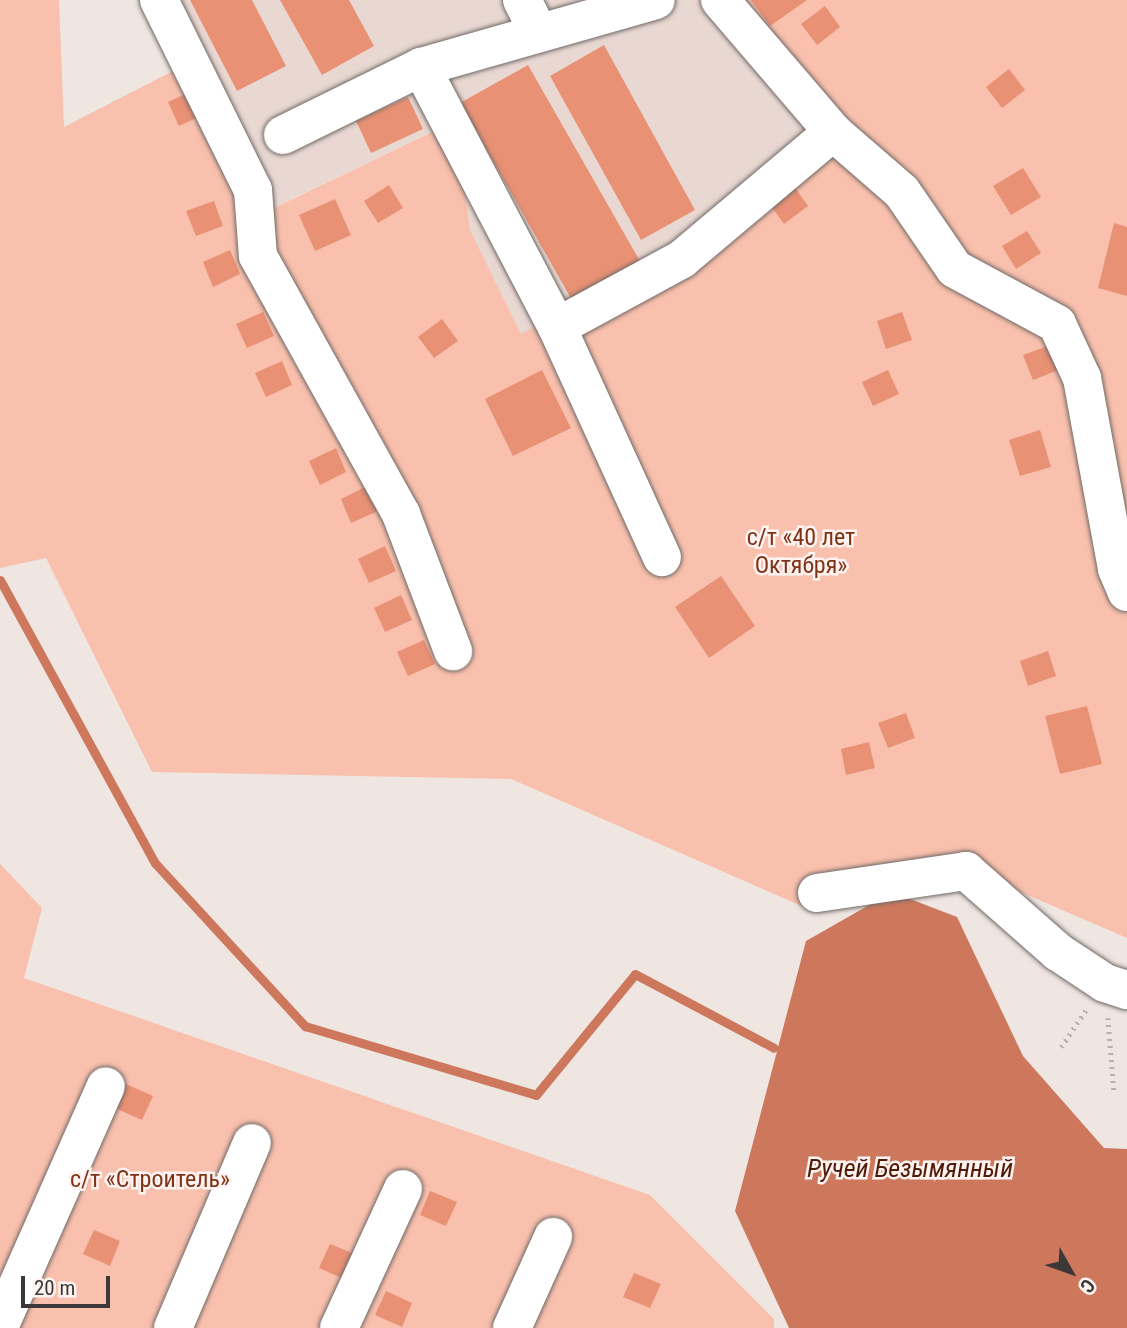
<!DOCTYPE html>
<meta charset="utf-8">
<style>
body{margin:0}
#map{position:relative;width:1127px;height:1328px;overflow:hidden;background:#efe6e2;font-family:"Roboto Condensed",sans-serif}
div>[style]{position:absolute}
.built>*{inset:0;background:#e9d8d2}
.green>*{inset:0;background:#f9c0ad}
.water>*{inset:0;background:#cd785d}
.stream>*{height:9px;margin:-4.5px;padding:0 4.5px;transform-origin:4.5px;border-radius:4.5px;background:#cd785d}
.building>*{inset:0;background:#e89175}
.path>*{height:4.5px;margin-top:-2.25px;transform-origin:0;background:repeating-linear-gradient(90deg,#b6afac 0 2px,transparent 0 7px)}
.roads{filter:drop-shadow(0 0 2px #726a67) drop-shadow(0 0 2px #726a67)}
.minor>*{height:38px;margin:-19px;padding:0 19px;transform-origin:19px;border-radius:19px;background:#fff}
span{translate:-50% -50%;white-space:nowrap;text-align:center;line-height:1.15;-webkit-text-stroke:5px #fdf3f0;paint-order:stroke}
.park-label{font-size:24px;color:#803217}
.water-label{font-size:26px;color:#511b08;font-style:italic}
.north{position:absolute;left:1036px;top:1237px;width:70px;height:70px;-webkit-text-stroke:5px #fdf3f0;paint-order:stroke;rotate:130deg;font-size:19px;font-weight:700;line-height:28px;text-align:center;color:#3b3837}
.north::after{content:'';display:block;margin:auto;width:24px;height:32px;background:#3b3837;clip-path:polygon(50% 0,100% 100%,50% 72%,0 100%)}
.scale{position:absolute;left:21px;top:1276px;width:89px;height:32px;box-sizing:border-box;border:4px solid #3b3837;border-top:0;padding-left:9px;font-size:21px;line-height:24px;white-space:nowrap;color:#3b3837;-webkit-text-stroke:5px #fdf3f0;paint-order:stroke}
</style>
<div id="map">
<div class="built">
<div style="clip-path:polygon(174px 0,705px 0,811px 135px,693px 239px,521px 335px,470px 230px,464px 183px,435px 130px,275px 207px)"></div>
</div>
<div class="green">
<div style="clip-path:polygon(0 0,59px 0,64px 127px,202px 56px,276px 207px,436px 130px,464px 183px,470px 230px,521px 334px,693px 239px,846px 137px,731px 0,1127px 0,1127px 938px,993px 880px,900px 887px,804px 907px,511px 779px,152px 772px,46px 558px,0 568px)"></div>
<div style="clip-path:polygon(0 864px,42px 908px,24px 978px,650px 1195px,774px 1319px,774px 1328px,0 1328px)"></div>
</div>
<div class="water">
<div style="clip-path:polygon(892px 892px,957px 917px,1023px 1056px,1104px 1148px,1127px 1149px,1127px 1328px,789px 1328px,735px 1211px,806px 941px)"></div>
</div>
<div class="stream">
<div style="left:0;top:580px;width:323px;rotate:61.3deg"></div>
<div style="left:155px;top:863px;width:222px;rotate:47.4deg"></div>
<div style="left:305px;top:1026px;width:241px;rotate:16.6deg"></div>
<div style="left:536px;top:1095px;width:156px;rotate:-50.7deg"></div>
<div style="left:635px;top:974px;width:157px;rotate:28deg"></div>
</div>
<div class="building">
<div style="clip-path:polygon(190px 0,252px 0,286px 66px,237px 91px)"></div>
<div style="clip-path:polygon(280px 0,349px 0,374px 46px,322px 75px)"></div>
<div style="clip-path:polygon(751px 0,807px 0,770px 26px)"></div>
<div style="clip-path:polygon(825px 6px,840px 27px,817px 45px,801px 24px)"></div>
<div style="clip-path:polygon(604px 45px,695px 210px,641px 240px,550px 76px)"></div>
<div style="clip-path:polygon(528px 65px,641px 263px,573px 302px,460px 103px)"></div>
<div style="clip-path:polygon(1009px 69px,1025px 90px,1002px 108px,986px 87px)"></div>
<div style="clip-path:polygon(194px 90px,205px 114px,179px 126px,168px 102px)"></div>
<div style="clip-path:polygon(408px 97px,423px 129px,371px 153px,356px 121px)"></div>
<div style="clip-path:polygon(1023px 168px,1041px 197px,1011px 215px,993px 186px)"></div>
<div style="clip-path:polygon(389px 185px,403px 208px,378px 223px,364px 201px)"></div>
<div style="clip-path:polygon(793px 185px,808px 206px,784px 224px,769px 203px)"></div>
<div style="clip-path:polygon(335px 199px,351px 235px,315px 251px,299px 215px)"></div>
<div style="clip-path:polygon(214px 201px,223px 226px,196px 236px,186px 211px)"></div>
<div style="clip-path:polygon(1114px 223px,1127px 227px,1127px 296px,1098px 288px)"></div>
<div style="clip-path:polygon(1027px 231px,1041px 253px,1016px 269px,1002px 246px)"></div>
<div style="clip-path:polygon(230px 250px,240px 274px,213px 287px,203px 262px)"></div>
<div style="clip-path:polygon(263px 312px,274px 336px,247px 348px,236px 324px)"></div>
<div style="clip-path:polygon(902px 312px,912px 340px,886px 349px,877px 321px)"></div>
<div style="clip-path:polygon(442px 319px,458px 341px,434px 358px,418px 337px)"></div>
<div style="clip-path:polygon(1051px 345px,1061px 369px,1033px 380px,1023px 355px)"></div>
<div style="clip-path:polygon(282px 361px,292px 385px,266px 397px,255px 373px)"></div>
<div style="clip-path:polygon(542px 370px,571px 428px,513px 456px,485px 399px)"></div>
<div style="clip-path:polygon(888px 370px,899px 394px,873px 406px,862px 382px)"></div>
<div style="clip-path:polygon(1040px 430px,1051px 467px,1020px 476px,1009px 440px)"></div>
<div style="clip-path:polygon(336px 448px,346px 472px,320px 485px,309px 461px)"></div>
<div style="clip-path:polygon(367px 486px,378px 511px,351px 523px,341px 499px)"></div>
<div style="clip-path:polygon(385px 546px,396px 571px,369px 583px,358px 559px)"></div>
<div style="clip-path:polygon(721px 576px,755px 626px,709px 658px,675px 607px)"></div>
<div style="clip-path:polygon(401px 595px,412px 620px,385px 632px,374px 608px)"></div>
<div style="clip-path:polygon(424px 640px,435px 664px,408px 676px,397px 652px)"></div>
<div style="clip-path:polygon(1048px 651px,1056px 676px,1028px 686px,1020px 661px)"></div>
<div style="clip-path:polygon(1087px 706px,1102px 764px,1060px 774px,1045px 716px)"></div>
<div style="clip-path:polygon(906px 713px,915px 738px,888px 748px,878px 723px)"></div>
<div style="clip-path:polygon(869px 742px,875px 768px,846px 775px,841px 749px)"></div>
<div style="clip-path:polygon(126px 1084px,153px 1096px,142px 1120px,115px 1108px)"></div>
<div style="clip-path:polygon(430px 1191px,457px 1202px,446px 1226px,420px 1215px)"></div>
<div style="clip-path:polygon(94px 1230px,120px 1241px,110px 1266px,83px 1254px)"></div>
<div style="clip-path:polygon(330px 1244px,357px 1255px,346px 1280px,319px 1268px)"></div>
<div style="clip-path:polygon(634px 1273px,661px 1284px,650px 1308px,623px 1297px)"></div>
<div style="clip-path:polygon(386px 1291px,412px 1303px,402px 1327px,375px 1315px)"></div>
</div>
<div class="path">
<div style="left:1108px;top:1018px;width:72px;rotate:85.2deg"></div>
<div style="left:1061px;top:1047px;width:45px;rotate:-56deg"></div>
</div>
<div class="roads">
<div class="minor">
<div style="left:159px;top:0;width:212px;rotate:63.7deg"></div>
<div style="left:253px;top:190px;width:66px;rotate:85.7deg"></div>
<div style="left:258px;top:256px;width:295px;rotate:61deg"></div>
<div style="left:401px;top:514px;width:147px;rotate:69.2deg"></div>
<div style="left:522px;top:0;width:37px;rotate:63deg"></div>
<div style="left:720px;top:0;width:174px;rotate:49.4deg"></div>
<div style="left:833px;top:132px;width:91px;rotate:41deg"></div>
<div style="left:902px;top:192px;width:93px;rotate:55.5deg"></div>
<div style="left:955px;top:269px;width:116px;rotate:28.3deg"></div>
<div style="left:1057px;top:324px;width:60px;rotate:65.2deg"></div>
<div style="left:1082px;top:378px;width:194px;rotate:79.6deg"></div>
<div style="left:1117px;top:569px;width:25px;rotate:67deg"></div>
<div style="left:421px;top:67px;width:293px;rotate:62.4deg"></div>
<div style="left:557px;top:327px;width:253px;rotate:65.5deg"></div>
<div style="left:283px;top:135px;width:154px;rotate:-26.2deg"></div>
<div style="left:421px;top:67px;width:244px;rotate:-15.9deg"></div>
<div style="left:557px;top:327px;width:142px;rotate:-28.5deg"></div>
<div style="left:682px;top:259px;width:197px;rotate:-40.1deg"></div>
<div style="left:817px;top:893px;width:151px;rotate:-8.4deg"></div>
<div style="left:966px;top:871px;width:123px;rotate:41.4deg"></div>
<div style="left:1058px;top:952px;width:56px;rotate:33.4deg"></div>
<div style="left:1105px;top:983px;width:23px;rotate:18deg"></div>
<div style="left:0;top:1325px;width:261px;rotate:-66.1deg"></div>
<div style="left:173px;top:1328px;width:201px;rotate:-66.9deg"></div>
<div style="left:339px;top:1328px;width:153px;rotate:-65.3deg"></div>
<div style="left:512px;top:1328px;width:100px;rotate:-65.7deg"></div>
</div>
</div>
<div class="park-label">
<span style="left:801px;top:552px">с/т «40 лет<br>Октября»</span>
<span style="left:150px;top:1180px">с/т «Строитель»</span>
</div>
<div class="water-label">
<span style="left:910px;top:1169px">Ручей Безымянный</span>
</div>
<div class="north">С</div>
<div class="scale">20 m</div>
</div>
